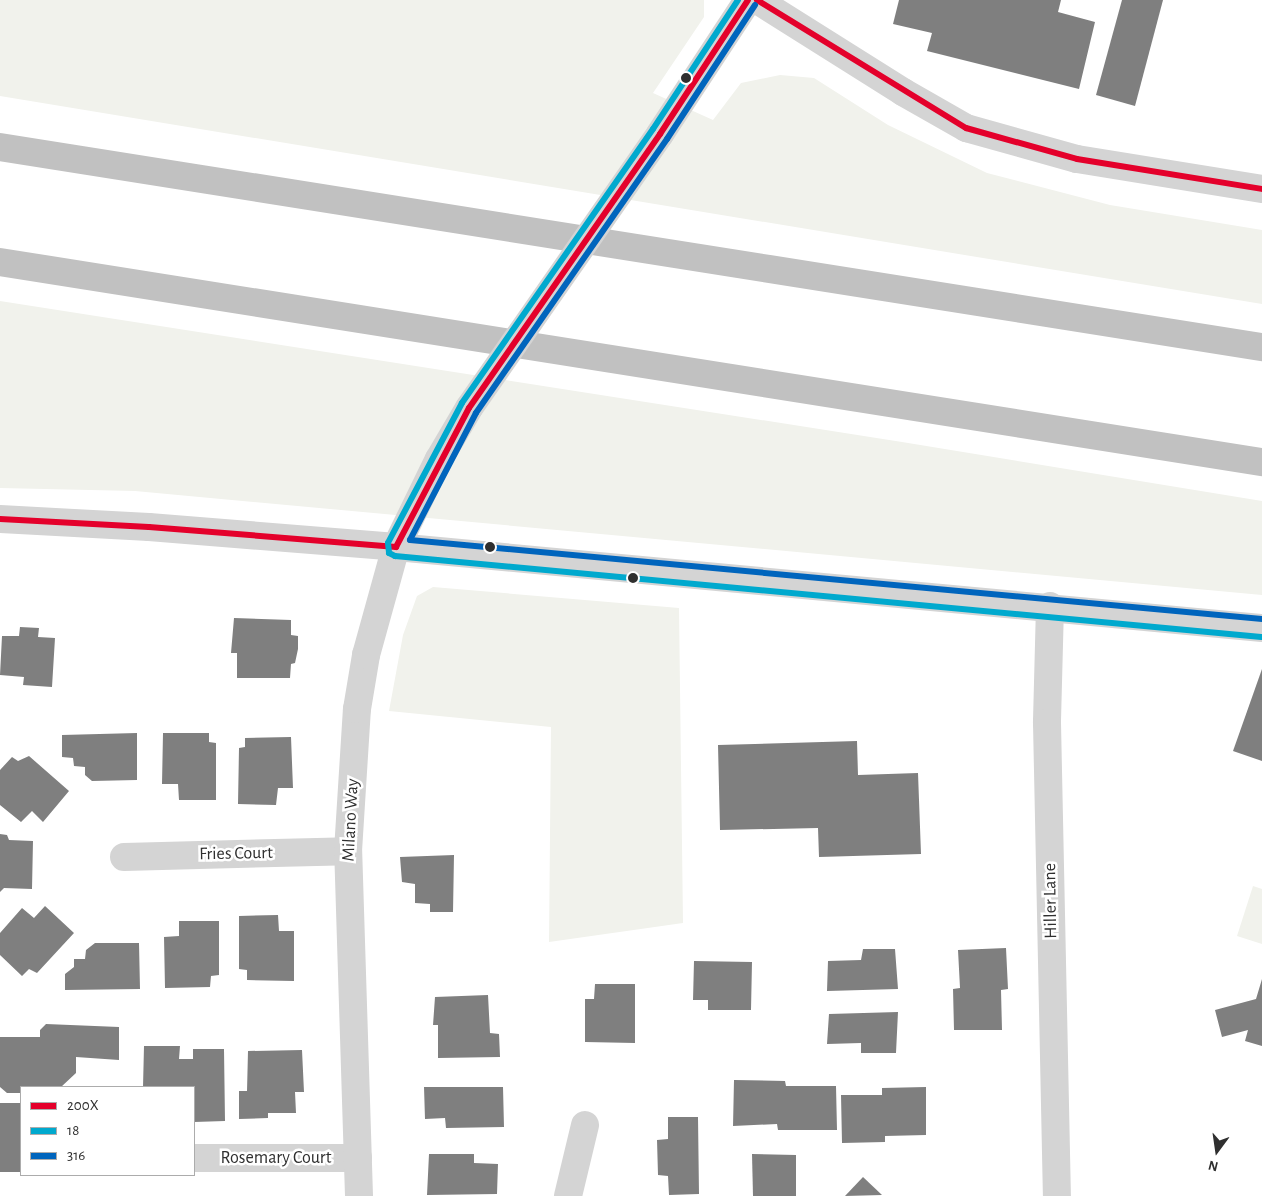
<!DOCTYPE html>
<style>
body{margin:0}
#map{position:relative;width:1262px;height:1196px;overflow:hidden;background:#fff;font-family:"Alegreya Sans",sans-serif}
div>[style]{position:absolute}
.green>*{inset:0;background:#f1f2ec}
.building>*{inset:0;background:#7f7f7f}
.minor>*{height:28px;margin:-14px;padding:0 14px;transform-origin:14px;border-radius:14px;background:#d4d4d4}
.highway>*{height:28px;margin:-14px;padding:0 14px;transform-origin:14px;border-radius:14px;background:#c1c1c1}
.minor-bridge>*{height:28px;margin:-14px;padding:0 14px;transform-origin:14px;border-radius:14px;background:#d4d4d4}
.bus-1>*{height:6px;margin:-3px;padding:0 3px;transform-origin:3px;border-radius:3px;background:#e4002b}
.bus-2>*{height:6px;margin:-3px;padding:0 3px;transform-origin:3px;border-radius:3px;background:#00a9ce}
.bus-3>*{height:6px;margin:-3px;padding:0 3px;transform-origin:3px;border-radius:3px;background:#0065bd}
.dots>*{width:14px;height:14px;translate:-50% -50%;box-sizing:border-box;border:2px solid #fff;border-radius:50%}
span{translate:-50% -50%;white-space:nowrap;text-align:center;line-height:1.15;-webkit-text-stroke:5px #fff;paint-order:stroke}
.street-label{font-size:18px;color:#2f2f2f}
.legend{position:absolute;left:20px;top:1086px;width:175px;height:90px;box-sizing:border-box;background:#fff;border:1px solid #acacac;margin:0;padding:6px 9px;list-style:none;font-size:15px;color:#2f2f2f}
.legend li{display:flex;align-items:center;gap:10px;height:25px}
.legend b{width:25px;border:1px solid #acacac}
.north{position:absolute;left:1192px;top:1126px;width:50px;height:50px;-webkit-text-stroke:4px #fff;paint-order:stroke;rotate:194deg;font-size:14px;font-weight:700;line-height:20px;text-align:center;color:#2f2f2f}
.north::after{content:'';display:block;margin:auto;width:18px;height:22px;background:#2f2f2f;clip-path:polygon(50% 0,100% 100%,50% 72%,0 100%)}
</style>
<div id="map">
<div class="green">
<div style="clip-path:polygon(0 0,704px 0,704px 17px,653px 93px,713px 120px,741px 83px,780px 75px,814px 78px,888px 125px,987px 173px,1110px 205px,1262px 230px,1262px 304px,0 96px)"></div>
<div style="clip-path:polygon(0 301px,902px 442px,1262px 501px,1262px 595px,135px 491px,0 488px)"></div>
<div style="clip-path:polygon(433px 587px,679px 608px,683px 923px,549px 942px,551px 727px,389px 711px,403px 635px,417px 596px)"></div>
<div style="clip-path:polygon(1253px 886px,1262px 889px,1262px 944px,1237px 936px)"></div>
</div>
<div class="building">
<div style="clip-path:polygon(899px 0,1061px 0,1058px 12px,1095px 22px,1079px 89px,927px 51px,932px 33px,893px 24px)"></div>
<div style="clip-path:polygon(1122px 0,1163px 0,1135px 106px,1096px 95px)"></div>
<div style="clip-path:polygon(234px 618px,291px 620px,291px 635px,298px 636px,298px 649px,295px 663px,291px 664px,290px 678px,237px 678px,237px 653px,231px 653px)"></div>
<div style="clip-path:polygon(20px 627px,39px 628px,38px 637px,55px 638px,52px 687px,23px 685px,24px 677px,0 675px,2px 636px,19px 636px)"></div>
<div style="clip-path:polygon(1262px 669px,1262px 761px,1233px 751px)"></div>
<div style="clip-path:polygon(137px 733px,137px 780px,92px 781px,85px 775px,85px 767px,74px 766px,73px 758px,62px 757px,62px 735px)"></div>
<div style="clip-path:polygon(163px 733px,209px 733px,209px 742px,216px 743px,216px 800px,179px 800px,178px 784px,162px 784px)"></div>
<div style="clip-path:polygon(291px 737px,293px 788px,278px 788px,276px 805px,238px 804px,239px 748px,245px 747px,245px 738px)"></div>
<div style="clip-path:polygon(857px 741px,858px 775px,918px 773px,921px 854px,819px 857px,818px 828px,720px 830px,718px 745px)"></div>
<div style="clip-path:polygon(29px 756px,69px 791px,43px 822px,32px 811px,21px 822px,0 805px,0 770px,12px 757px,18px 761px)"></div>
<div style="clip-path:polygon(0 834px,7px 835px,9px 840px,33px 841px,32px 889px,4px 888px,0 892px)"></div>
<div style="clip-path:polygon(454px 855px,453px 912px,430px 912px,430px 904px,415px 903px,415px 884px,402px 882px,400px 857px)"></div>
<div style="clip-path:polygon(45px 906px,74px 933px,37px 973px,29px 969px,22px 976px,0 955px,0 933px,22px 908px,34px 918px)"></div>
<div style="clip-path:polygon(278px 915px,279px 931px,294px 931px,294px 981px,247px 980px,247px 970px,239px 969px,239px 916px)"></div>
<div style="clip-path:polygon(179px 921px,219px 921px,219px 975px,211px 976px,210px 987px,165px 988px,164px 937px,179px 936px)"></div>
<div style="clip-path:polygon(95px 943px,139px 943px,140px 989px,65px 990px,65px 974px,74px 967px,74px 959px,85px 959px,86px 950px)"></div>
<div style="clip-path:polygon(1006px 948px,1008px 989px,1001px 990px,1002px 1030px,954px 1030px,953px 989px,960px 988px,958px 950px)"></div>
<div style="clip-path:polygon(863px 949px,895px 949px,898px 989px,827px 991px,828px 961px,861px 960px)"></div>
<div style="clip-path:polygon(694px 961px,752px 962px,751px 1010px,708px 1010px,708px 1000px,693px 1000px)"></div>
<div style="clip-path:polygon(1262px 979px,1262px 1046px,1245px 1041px,1248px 1030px,1222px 1037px,1215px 1010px,1256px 999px)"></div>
<div style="clip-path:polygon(595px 984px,635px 984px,635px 1043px,585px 1042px,585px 999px,594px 999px)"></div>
<div style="clip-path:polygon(488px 995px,490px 1033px,499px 1034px,500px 1057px,438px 1058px,438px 1025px,433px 1025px,435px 997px)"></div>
<div style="clip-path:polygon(898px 1012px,896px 1053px,861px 1053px,861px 1043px,827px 1044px,829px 1014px)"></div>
<div style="clip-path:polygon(46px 1024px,119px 1027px,119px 1060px,76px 1057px,76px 1073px,61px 1087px,21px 1087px,21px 1093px,7px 1093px,0 1087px,0 1037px,40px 1037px,40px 1030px)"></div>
<div style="clip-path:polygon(144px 1046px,180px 1046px,179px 1059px,193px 1059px,193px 1049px,224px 1049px,225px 1121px,194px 1122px,194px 1087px,143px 1087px)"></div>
<div style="clip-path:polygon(302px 1050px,304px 1092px,295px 1092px,296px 1113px,268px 1113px,268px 1118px,239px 1119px,239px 1091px,247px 1091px,248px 1051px)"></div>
<div style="clip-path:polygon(734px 1080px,785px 1081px,786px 1086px,836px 1086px,837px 1130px,778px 1130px,777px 1124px,733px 1126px)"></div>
<div style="clip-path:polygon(424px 1087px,503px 1087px,504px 1127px,446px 1128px,445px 1118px,425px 1119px)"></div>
<div style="clip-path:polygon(926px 1087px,926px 1135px,885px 1136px,885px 1142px,842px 1143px,841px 1095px,882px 1095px,882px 1088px)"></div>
<div style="clip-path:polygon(0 1103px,21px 1103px,21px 1172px,0 1172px)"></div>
<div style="clip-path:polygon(668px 1117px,698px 1117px,699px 1194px,669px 1195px,668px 1176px,658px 1175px,657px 1140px,668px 1139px)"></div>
<div style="clip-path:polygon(429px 1154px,474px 1154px,474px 1163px,498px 1164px,497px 1194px,427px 1195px)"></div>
<div style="clip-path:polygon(752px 1154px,796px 1155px,796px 1196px,753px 1196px)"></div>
<div style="clip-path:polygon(863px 1177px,882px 1195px,845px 1196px)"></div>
</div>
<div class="minor">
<div style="left:757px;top:0;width:173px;rotate:32.2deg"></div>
<div style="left:903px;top:92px;width:73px;rotate:29.7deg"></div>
<div style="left:966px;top:128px;width:115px;rotate:15.6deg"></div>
<div style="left:1077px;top:159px;width:187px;rotate:9.2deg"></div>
<div style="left:660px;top:134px;width:160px;rotate:-56.7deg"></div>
<div style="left:0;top:519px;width:149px;rotate:3.1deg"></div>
<div style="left:149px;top:527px;width:248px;rotate:4.6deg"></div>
<div style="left:396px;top:547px;width:870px;rotate:5.34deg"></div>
<div style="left:1050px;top:606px;width:117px;rotate:91.5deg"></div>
<div style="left:1047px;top:723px;width:473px;rotate:88.8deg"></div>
<div style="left:124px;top:857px;width:224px;rotate:-1.5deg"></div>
<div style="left:194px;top:1158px;width:164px"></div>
<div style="left:359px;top:1196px;width:345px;rotate:-91.8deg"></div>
<div style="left:348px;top:851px;width:142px;rotate:-86.4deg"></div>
<div style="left:357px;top:709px;width:55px;rotate:-80.5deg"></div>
<div style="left:366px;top:655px;width:112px;rotate:-74.5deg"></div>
<div style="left:396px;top:547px;width:98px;rotate:-64deg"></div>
<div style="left:568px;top:1196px;width:73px;rotate:-76.5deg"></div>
</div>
<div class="highway">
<div style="left:0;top:147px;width:1278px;rotate:9.01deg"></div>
<div style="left:0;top:262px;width:1278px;rotate:9.01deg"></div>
</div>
<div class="minor-bridge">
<div style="left:439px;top:459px;width:59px;rotate:-59.5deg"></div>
<div style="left:469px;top:408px;width:334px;rotate:-55.1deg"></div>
</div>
<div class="bus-1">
<div style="left:757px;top:0;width:245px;rotate:31.5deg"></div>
<div style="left:966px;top:128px;width:115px;rotate:15.6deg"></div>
<div style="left:1077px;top:159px;width:187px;rotate:9.2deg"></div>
<div style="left:0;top:519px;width:149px;rotate:3.1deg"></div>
<div style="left:149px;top:527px;width:248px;rotate:4.6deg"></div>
<div style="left:396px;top:547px;width:157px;rotate:-62.3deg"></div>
<div style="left:469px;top:408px;width:334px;rotate:-55.1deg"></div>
<div style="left:660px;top:134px;width:160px;rotate:-56.7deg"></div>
</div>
<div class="bus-2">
<div style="left:738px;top:0;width:154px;rotate:123.4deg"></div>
<div style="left:653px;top:129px;width:334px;rotate:124.9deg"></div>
<div style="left:462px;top:403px;width:158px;rotate:117.9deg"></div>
<div style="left:388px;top:543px;width:10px;rotate:84deg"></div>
<div style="left:389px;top:553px;width:7px;rotate:27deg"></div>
<div style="left:395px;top:556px;width:870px;rotate:5.34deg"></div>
</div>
<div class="bus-3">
<div style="left:755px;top:5px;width:160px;rotate:123.3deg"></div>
<div style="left:667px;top:139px;width:334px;rotate:124.9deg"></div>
<div style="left:476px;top:413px;width:143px;rotate:117.5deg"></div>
<div style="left:410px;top:540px;width:856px;rotate:5.3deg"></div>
</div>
<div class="dots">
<div style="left:686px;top:78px;background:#2f2f2f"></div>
<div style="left:490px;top:547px;background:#2f2f2f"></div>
<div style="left:633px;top:578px;background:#2f2f2f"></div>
</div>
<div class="street-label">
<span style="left:351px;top:820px;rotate:-87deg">Milano Way</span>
<span style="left:236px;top:854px;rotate:-1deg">Fries Court</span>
<span style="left:1051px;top:901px;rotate:-91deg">Hiller Lane</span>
<span style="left:276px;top:1158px">Rosemary Court</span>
</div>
<ul class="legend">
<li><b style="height:6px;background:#e4002b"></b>200X</li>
<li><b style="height:6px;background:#00a9ce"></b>18</li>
<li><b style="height:6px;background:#0065bd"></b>316</li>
</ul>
<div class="north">N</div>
</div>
